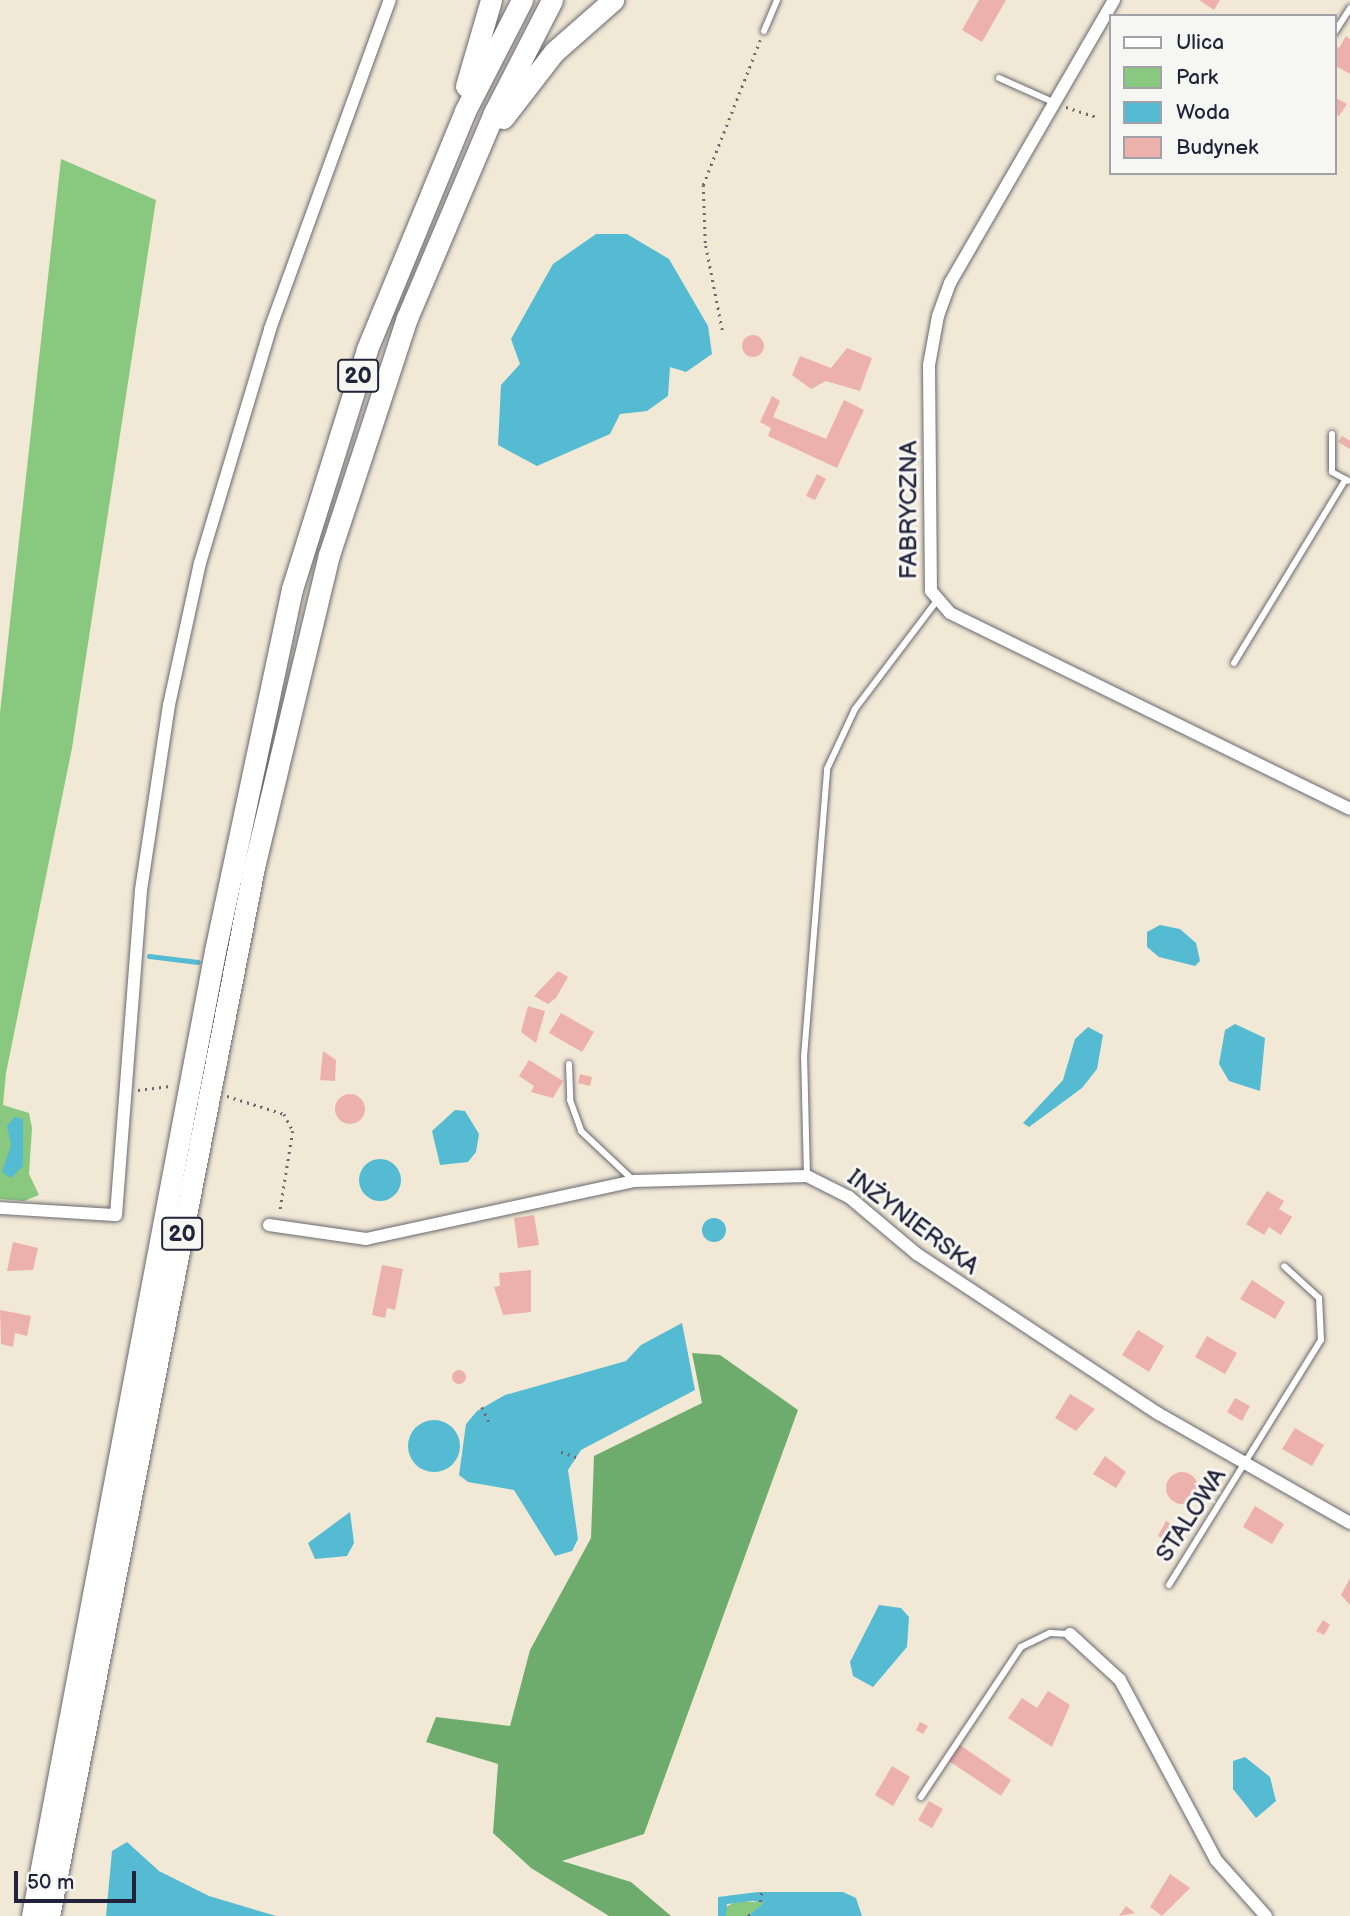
<!DOCTYPE html>
<meta charset="utf-8">
<style>
body{margin:0}
#map{position:relative;width:1350px;height:1916px;overflow:hidden;background:#f1e9d5;font-family:"Balsamiq Sans",sans-serif}
div>[style]{position:absolute}
.green>*{inset:0;background:#88c87f}
.forest>*{inset:0;background:#6eac6e}
.water>*{inset:0;background:#54bbd2}
.round{border-radius:50%}
.stream>*{height:5px;margin:-2.5px;padding:0 2.5px;transform-origin:2.5px;border-radius:2.5px;background:#54bbd2}
.building>*{inset:0;background:#edb1ac}
.path>*{height:2.5px;margin-top:-1.25px;transform-origin:0;background:repeating-linear-gradient(90deg,#6a6871 0 2px,transparent 0 7px)}
.roads{filter:drop-shadow(0 0 2px #6a6871) drop-shadow(0 0 2px #6a6871)}
.lane>*{height:6px;margin:-3px;padding:0 3px;transform-origin:3px;border-radius:3px;background:#fff}
.street>*{height:12px;margin:-6px;padding:0 6px;transform-origin:6px;border-radius:6px;background:#fff}
.primary>*{height:21px;margin:-10.5px;padding:0 10.5px;transform-origin:10.5px;border-radius:10.5px;background:#fff}
span{translate:-50% -50%;white-space:nowrap;text-align:center;line-height:1.15;-webkit-text-stroke:6px #f6f6f2;paint-order:stroke}
.shield-label span{padding:2px 5px;background:#f6f6f2;border:2px solid;border-radius:5px;-webkit-text-stroke-width:0}
.shield-label{font-size:23px;color:#22223b;font-weight:700}
.street-label{font-size:24px;color:#22223b}
.legend{position:absolute;left:1109px;top:14px;width:228px;height:161px;box-sizing:border-box;background:#f6f6f2;border:2px solid #a1a1a9;margin:0;padding:9px 12px;list-style:none;font-size:21px;color:#22223b}
.legend li{display:flex;align-items:center;gap:14px;height:35px}
.legend b{width:35px;border:2px solid #a1a1a9}
.scale{position:absolute;left:14px;top:1871px;width:122px;height:32px;box-sizing:border-box;border:4px solid #22223b;border-top:0;padding-left:9px;font-size:21px;line-height:24px;white-space:nowrap;color:#22223b;-webkit-text-stroke:5px #f6f6f2;paint-order:stroke}
</style>
<div id="map">
<div class="green">
<div style="clip-path:polygon(61px 159px,156px 200px,72px 748px,6px 1073px,3px 1105px,29px 1113px,32px 1128px,29px 1174px,39px 1195px,24px 1201px,0 1199px,0 713px)"></div>
<div style="clip-path:polygon(735px 1902px,763px 1902px,765px 1903px,748px 1916px,726px 1916px,724px 1908px)"></div>
</div>
<div class="forest">
<div style="clip-path:polygon(692px 1353px,720px 1355px,798px 1410px,644px 1834px,562px 1861px,631px 1882px,671px 1916px,609px 1916px,531px 1868px,493px 1833px,498px 1764px,426px 1742px,436px 1717px,510px 1726px,530px 1650px,591px 1538px,594px 1456px,702px 1403px)"></div>
</div>
<div class="water">
<div style="clip-path:polygon(596px 234px,627px 234px,669px 259px,708px 326px,712px 354px,686px 372px,670px 367px,668px 396px,647px 411px,620px 414px,610px 434px,537px 466px,498px 445px,501px 385px,520px 364px,511px 339px,553px 264px)"></div>
<div style="clip-path:polygon(1160px 925px,1180px 929px,1196px 943px,1200px 961px,1195px 966px,1159px 957px,1147px 947px,1147px 932px)"></div>
<div style="clip-path:polygon(1235px 1024px,1265px 1038px,1260px 1091px,1229px 1081px,1219px 1064px,1225px 1030px)"></div>
<div style="clip-path:polygon(1088px 1027px,1103px 1035px,1097px 1069px,1082px 1088px,1029px 1127px,1023px 1123px,1063px 1080px,1075px 1039px)"></div>
<div style="clip-path:polygon(455px 1110px,465px 1111px,479px 1134px,476px 1152px,468px 1162px,440px 1165px,432px 1131px)"></div>
<div style="clip-path:polygon(15px 1117px,23px 1119px,23px 1166px,11px 1178px,2px 1172px,11px 1145px,7px 1126px)"></div>
<div class="round" style="left:359px;top:1159px;width:42px;height:42px"></div>
<div class="round" style="left:702px;top:1218px;width:24px;height:24px"></div>
<div style="clip-path:polygon(682px 1323px,695px 1390px,581px 1450px,568px 1470px,578px 1539px,572px 1551px,555px 1556px,514px 1490px,468px 1482px,459px 1475px,466px 1424px,477px 1411px,505px 1395px,626px 1361px,641px 1345px)"></div>
<div class="round" style="left:408px;top:1420px;width:52px;height:52px"></div>
<div style="clip-path:polygon(350px 1512px,354px 1543px,347px 1556px,315px 1559px,308px 1543px)"></div>
<div style="clip-path:polygon(879px 1605px,901px 1608px,909px 1617px,907px 1647px,873px 1687px,853px 1676px,850px 1662px)"></div>
<div style="clip-path:polygon(1245px 1757px,1270px 1777px,1276px 1801px,1256px 1818px,1233px 1789px,1233px 1761px)"></div>
<div style="clip-path:polygon(127px 1842px,159px 1871px,209px 1896px,276px 1916px,106px 1916px,112px 1851px)"></div>
<div style="clip-path:polygon(758px 1892px,843px 1892px,856px 1898px,862px 1916px,748px 1916px,764px 1903px,753px 1901px,727px 1904px,726px 1916px,718px 1916px,718px 1897px)"></div>
</div>
<div class="stream">
<div style="left:149px;top:956px;width:49px;rotate:7deg"></div>
</div>
<div class="building">
<div style="clip-path:polygon(979px 0,1006px 0,982px 42px,962px 30px)"></div>
<div style="clip-path:polygon(1199px 0,1220px 0,1214px 10px)"></div>
<div style="clip-path:polygon(1346px 36px,1350px 39px,1350px 74px,1334px 65px,1334px 45px,1339px 48px)"></div>
<div style="clip-path:polygon(1334px 97px,1347px 104px,1339px 116px,1334px 113px)"></div>
<div class="round" style="left:742px;top:335px;width:22px;height:22px"></div>
<div style="clip-path:polygon(847px 348px,872px 358px,860px 391px,826px 381px,811px 389px,792px 375px,800px 356px,831px 368px)"></div>
<div style="clip-path:polygon(772px 396px,780px 401px,773px 417px,826px 439px,844px 400px,864px 410px,837px 468px,768px 436px,771px 428px,760px 422px)"></div>
<div style="clip-path:polygon(1342px 436px,1350px 441px,1350px 449px,1338px 442px)"></div>
<div style="clip-path:polygon(817px 474px,826px 479px,815px 500px,806px 496px)"></div>
<div style="clip-path:polygon(558px 971px,568px 977px,556px 998px,548px 1004px,534px 996px)"></div>
<div style="clip-path:polygon(528px 1006px,545px 1011px,536px 1043px,521px 1032px)"></div>
<div style="clip-path:polygon(561px 1013px,594px 1032px,582px 1052px,549px 1033px)"></div>
<div style="clip-path:polygon(323px 1051px,336px 1060px,335px 1081px,320px 1080px)"></div>
<div style="clip-path:polygon(529px 1060px,563px 1081px,553px 1098px,531px 1092px,534px 1086px,519px 1076px)"></div>
<div style="clip-path:polygon(580px 1074px,592px 1077px,590px 1086px,578px 1083px)"></div>
<div class="round" style="left:335px;top:1094px;width:30px;height:30px"></div>
<div style="clip-path:polygon(1267px 1191px,1284px 1201px,1279px 1209px,1292px 1217px,1281px 1235px,1269px 1227px,1264px 1235px,1246px 1224px)"></div>
<div style="clip-path:polygon(534px 1215px,539px 1245px,518px 1248px,514px 1218px)"></div>
<div style="clip-path:polygon(13px 1242px,38px 1248px,33px 1270px,7px 1271px)"></div>
<div style="clip-path:polygon(382px 1265px,403px 1269px,395px 1310px,387px 1308px,385px 1318px,372px 1315px)"></div>
<div style="clip-path:polygon(531px 1270px,531px 1312px,503px 1315px,494px 1287px,500px 1286px,499px 1273px)"></div>
<div style="clip-path:polygon(1252px 1280px,1285px 1302px,1275px 1319px,1240px 1299px)"></div>
<div style="clip-path:polygon(0 1310px,31px 1316px,27px 1336px,15px 1333px,13px 1347px,1px 1344px)"></div>
<div style="clip-path:polygon(1138px 1330px,1164px 1346px,1149px 1372px,1122px 1355px)"></div>
<div style="clip-path:polygon(1207px 1336px,1237px 1353px,1225px 1374px,1195px 1357px)"></div>
<div class="round" style="left:452px;top:1370px;width:14px;height:14px"></div>
<div style="clip-path:polygon(1070px 1394px,1095px 1409px,1076px 1431px,1055px 1418px)"></div>
<div style="clip-path:polygon(1235px 1398px,1250px 1406px,1242px 1421px,1227px 1412px)"></div>
<div style="clip-path:polygon(1295px 1428px,1324px 1445px,1312px 1466px,1282px 1449px)"></div>
<div style="clip-path:polygon(1105px 1456px,1126px 1472px,1116px 1488px,1093px 1474px)"></div>
<div class="round" style="left:1166px;top:1472px;width:32px;height:32px"></div>
<div style="clip-path:polygon(1255px 1506px,1284px 1524px,1272px 1544px,1243px 1527px)"></div>
<div style="clip-path:polygon(1166px 1521px,1180px 1529px,1172px 1544px,1158px 1536px)"></div>
<div style="clip-path:polygon(1350px 1578px,1350px 1605px,1341px 1595px)"></div>
<div style="clip-path:polygon(1323px 1620px,1330px 1625px,1324px 1635px,1316px 1631px)"></div>
<div style="clip-path:polygon(1048px 1691px,1070px 1705px,1052px 1747px,1008px 1718px,1022px 1698px,1037px 1708px)"></div>
<div style="clip-path:polygon(920px 1722px,928px 1726px,923px 1734px,916px 1730px)"></div>
<div style="clip-path:polygon(960px 1745px,1011px 1780px,1001px 1796px,949px 1761px)"></div>
<div style="clip-path:polygon(892px 1766px,910px 1777px,893px 1806px,875px 1795px)"></div>
<div style="clip-path:polygon(929px 1801px,943px 1809px,932px 1828px,918px 1820px)"></div>
<div style="clip-path:polygon(1170px 1874px,1190px 1888px,1162px 1916px,1150px 1907px)"></div>
<div style="clip-path:polygon(1126px 1906px,1135px 1913px,1119px 1916px)"></div>
</div>
<div class="path">
<div style="left:1066px;top:107px;width:32px;rotate:18deg"></div>
<div style="left:722px;top:330px;width:89px;rotate:-101.1deg"></div>
<div style="left:705px;top:243px;width:58px;rotate:-92deg"></div>
<div style="left:703px;top:185px;width:156px;rotate:-68.5deg"></div>
<div style="left:138px;top:1090px;width:34px;rotate:-7deg"></div>
<div style="left:227px;top:1096px;width:60px;rotate:17.5deg"></div>
<div style="left:284px;top:1114px;width:19px;rotate:62deg"></div>
<div style="left:293px;top:1131px;width:81px;rotate:99.2deg"></div>
<div style="left:482px;top:1407px;width:19px;rotate:65deg"></div>
<div style="left:561px;top:1452px;width:19px;rotate:18deg"></div>
<div style="left:760px;top:1902px;width:13px;rotate:-81deg"></div>
<div style="left:748px;top:1914px;width:4px;rotate:34deg"></div>
</div>
<div class="roads">
<div class="lane">
<div style="left:764px;top:31px;width:34px;rotate:-67deg"></div>
<div style="left:1334px;top:33px;width:30px;rotate:-57deg"></div>
<div style="left:999px;top:78px;width:59px;rotate:24deg"></div>
<div style="left:1332px;top:434px;width:38px;rotate:90deg"></div>
<div style="left:1332px;top:472px;width:18px;rotate:29deg"></div>
<div style="left:1234px;top:663px;width:215px;rotate:-58.7deg"></div>
<div style="left:569px;top:1064px;width:36px;rotate:88deg"></div>
<div style="left:570px;top:1100px;width:33px;rotate:70deg"></div>
<div style="left:581px;top:1131px;width:71px;rotate:43.3deg"></div>
<div style="left:807px;top:1176px;width:119px;rotate:-91.4deg"></div>
<div style="left:804px;top:1057px;width:289px;rotate:-85.4deg"></div>
<div style="left:827px;top:769px;width:66px;rotate:-65deg"></div>
<div style="left:855px;top:709px;width:134px;rotate:-52.9deg"></div>
<div style="left:1169px;top:1585px;width:288px;rotate:-58.2deg"></div>
<div style="left:1321px;top:1340px;width:42px;rotate:-92.7deg"></div>
<div style="left:1319px;top:1298px;width:47px;rotate:-137.6deg"></div>
<div style="left:921px;top:1797px;width:180px;rotate:-56.3deg"></div>
<div style="left:1021px;top:1647px;width:32px;rotate:-26deg"></div>
<div style="left:1050px;top:1633px;width:20px;rotate:3deg"></div>
</div>
<div class="street">
<div style="left:1114px;top:0;width:327px;rotate:120.1deg"></div>
<div style="left:950px;top:283px;width:35px;rotate:110deg"></div>
<div style="left:938px;top:316px;width:50px;rotate:100.4deg"></div>
<div style="left:929px;top:365px;width:226px;rotate:89.5deg"></div>
<div style="left:931px;top:591px;width:29px;rotate:49deg"></div>
<div style="left:950px;top:613px;width:445px;rotate:26.1deg"></div>
<div style="left:0;top:1208px;width:116px;rotate:3.5deg"></div>
<div style="left:116px;top:1215px;width:326px;rotate:-85.6deg"></div>
<div style="left:141px;top:890px;width:187px;rotate:-81.4deg"></div>
<div style="left:169px;top:705px;width:145px;rotate:-77.7deg"></div>
<div style="left:200px;top:563px;width:244px;rotate:-73.3deg"></div>
<div style="left:270px;top:329px;width:350px;rotate:-70deg"></div>
<div style="left:269px;top:1225px;width:98px;rotate:8.2deg"></div>
<div style="left:366px;top:1239px;width:275px;rotate:-12.2deg"></div>
<div style="left:635px;top:1181px;width:172px;rotate:-1.7deg"></div>
<div style="left:807px;top:1176px;width:47px;rotate:26.6deg"></div>
<div style="left:849px;top:1197px;width:89px;rotate:40deg"></div>
<div style="left:917px;top:1254px;width:290px;rotate:33.5deg"></div>
<div style="left:1159px;top:1414px;width:220px;rotate:29.7deg"></div>
<div style="left:1070px;top:1634px;width:68px;rotate:42.6deg"></div>
<div style="left:1120px;top:1680px;width:204px;rotate:61.9deg"></div>
<div style="left:1216px;top:1860px;width:75px;rotate:48.2deg"></div>
</div>
<div class="primary">
<div style="left:466px;top:86px;width:90px;rotate:-73.8deg"></div>
<div style="left:503px;top:118px;width:83px;rotate:-52.3deg"></div>
<div style="left:554px;top:52px;width:79px;rotate:-41.4deg"></div>
<div style="left:32px;top:1916px;width:982px;rotate:-79.26deg"></div>
<div style="left:215px;top:951px;width:370px;rotate:-78deg"></div>
<div style="left:292px;top:589px;width:251px;rotate:-72.6deg"></div>
<div style="left:367px;top:349px;width:257px;rotate:-67.6deg"></div>
<div style="left:465px;top:111px;width:125px;rotate:-62.8deg"></div>
<div style="left:49px;top:1916px;width:1069px;rotate:-78.94deg"></div>
<div style="left:254px;top:867px;width:321px;rotate:-76.5deg"></div>
<div style="left:329px;top:555px;width:250px;rotate:-71.8deg"></div>
<div style="left:407px;top:318px;width:223px;rotate:-67deg"></div>
<div style="left:494px;top:113px;width:127px;rotate:-62.8deg"></div>
</div>
</div>
<div class="shield-label">
<span style="left:358px;top:376px">20</span>
<span style="left:182px;top:1234px">20</span>
</div>
<div class="street-label">
<span style="left:909px;top:510px;rotate:-90deg">FABRYCZNA</span>
<span style="left:913px;top:1222px;rotate:37deg">INŻYNIERSKA</span>
<span style="left:1191px;top:1515px;rotate:-57deg">STALOWA</span>
</div>
<ul class="legend">
<li><b style="height:9px;background:#fff"></b>Ulica</li>
<li><b style="height:19px;background:#88c87f"></b>Park</li>
<li><b style="height:19px;background:#54bbd2"></b>Woda</li>
<li><b style="height:19px;background:#edb1ac"></b>Budynek</li>
</ul>
<div class="scale">50 m</div>
</div>
